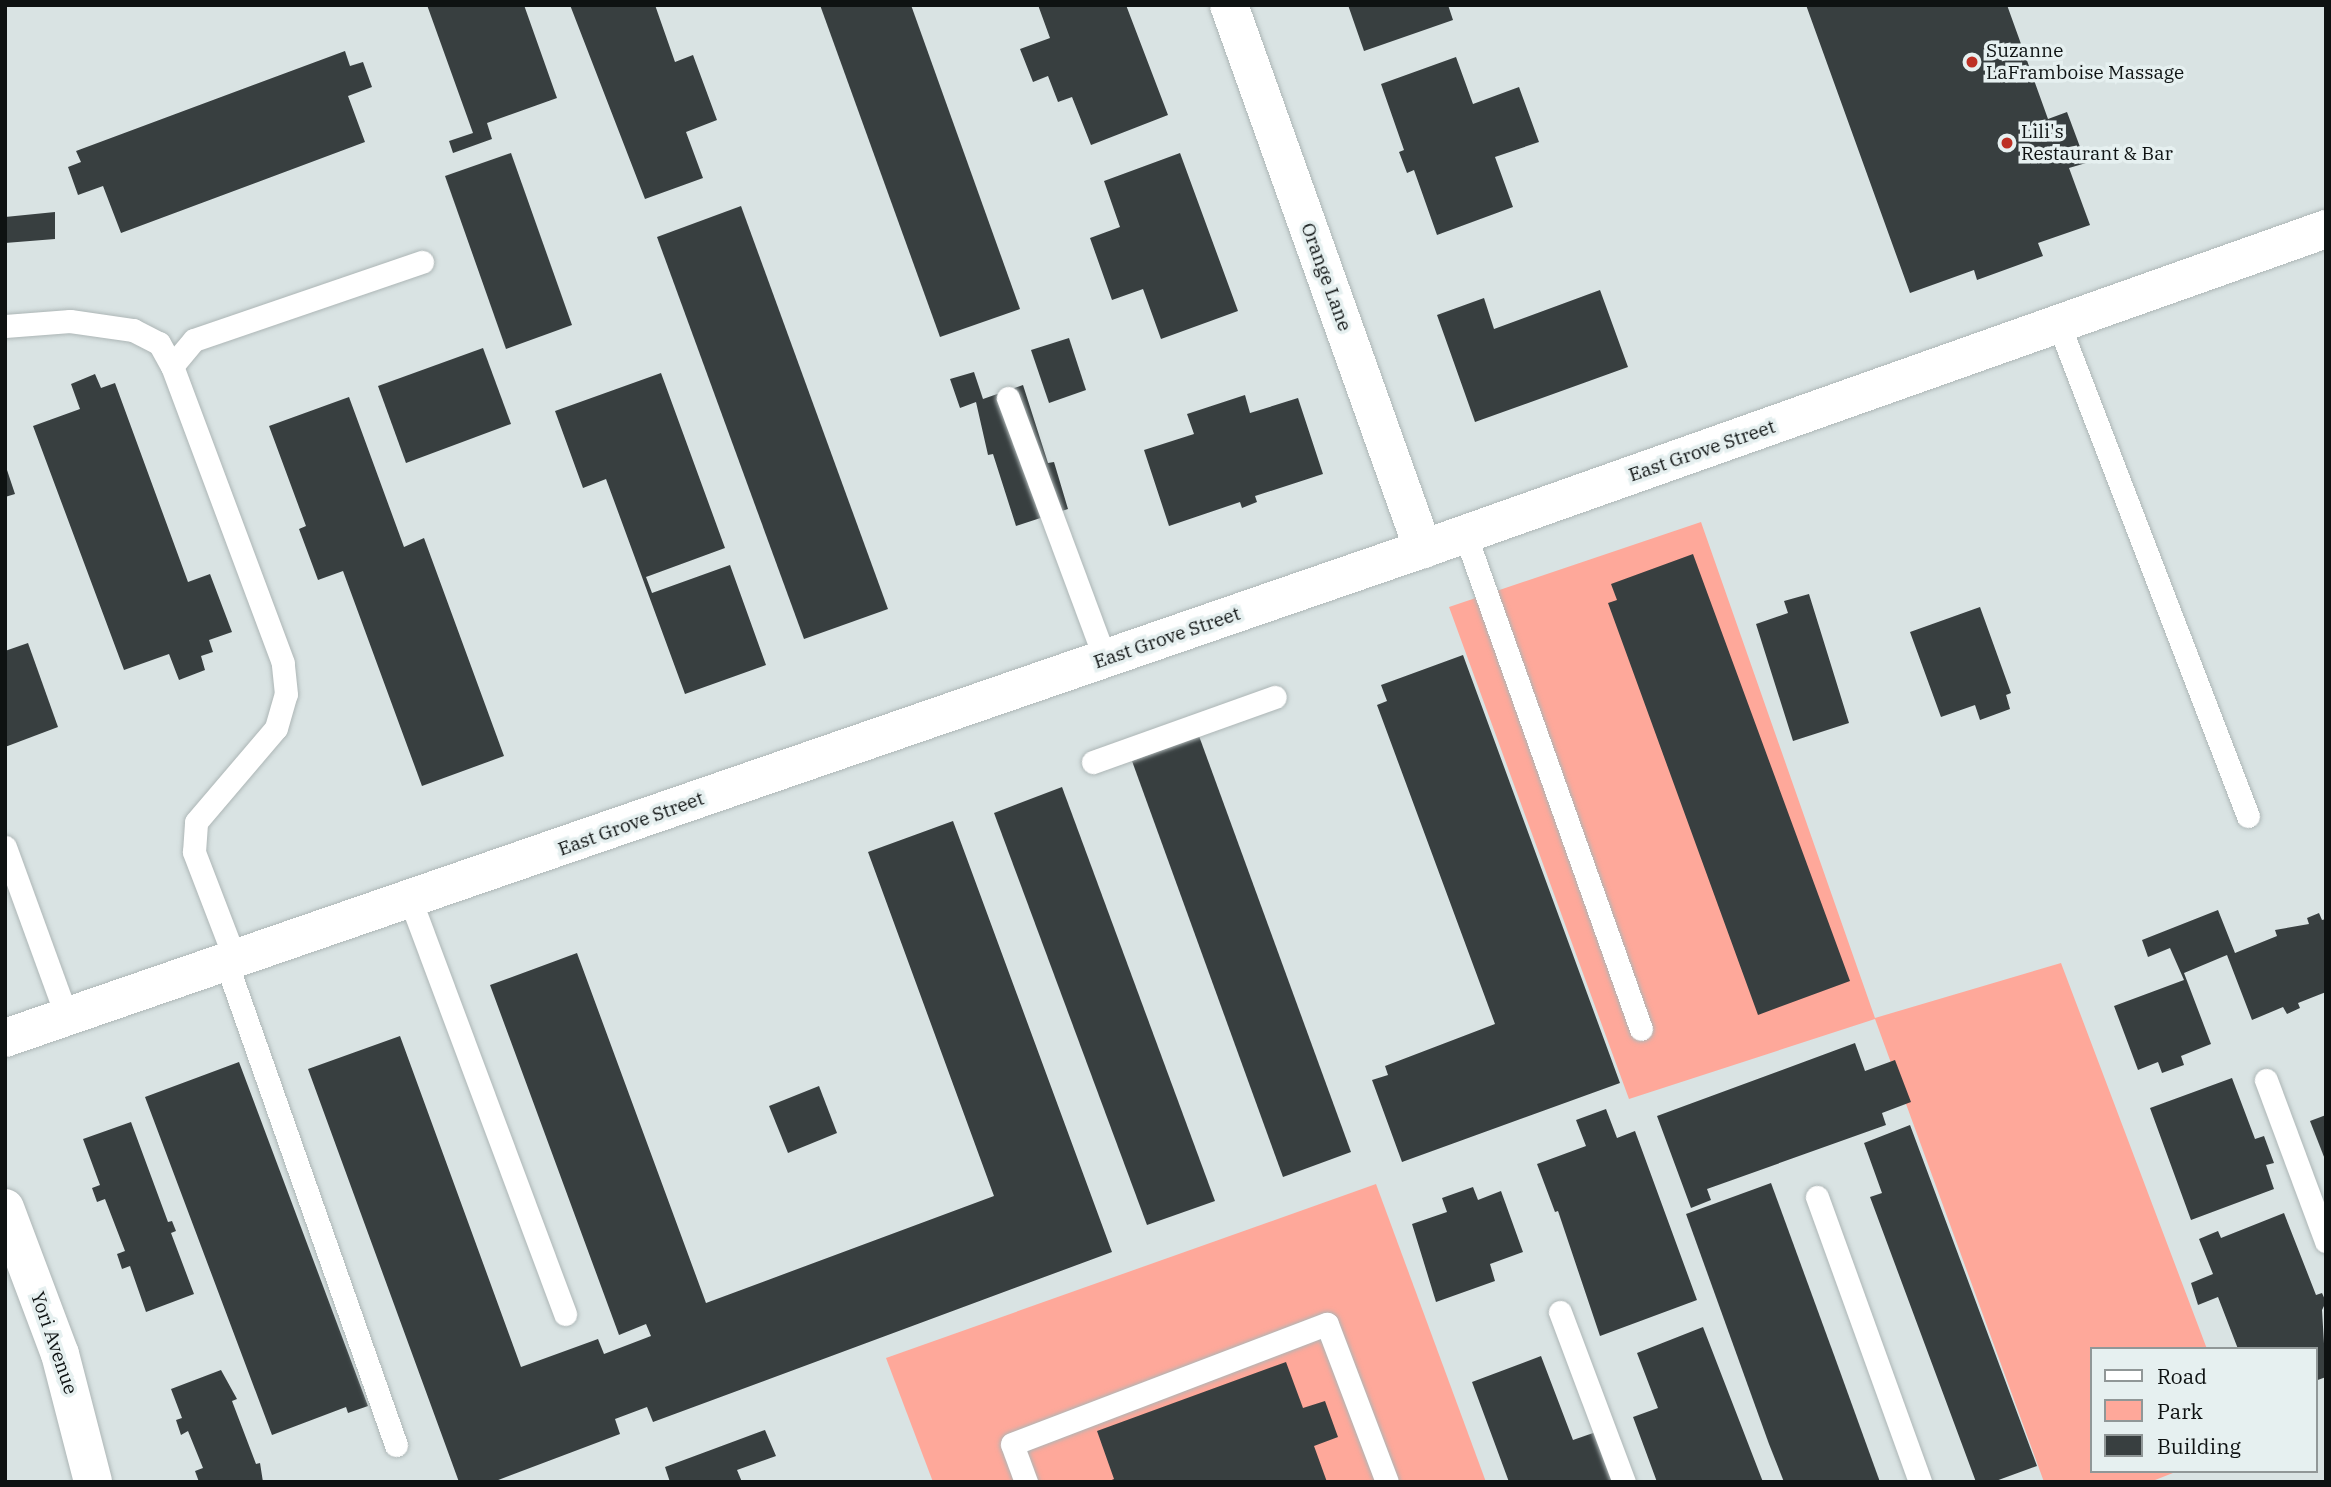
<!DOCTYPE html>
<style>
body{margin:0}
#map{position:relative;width:2331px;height:1487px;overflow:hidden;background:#d9e3e3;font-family:"IBM Plex Serif",serif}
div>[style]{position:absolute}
.green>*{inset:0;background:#fea89a}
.building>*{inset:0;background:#383f40}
.roads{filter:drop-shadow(0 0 2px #adb6b6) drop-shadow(0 0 2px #adb6b6)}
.service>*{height:23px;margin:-11.5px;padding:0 11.5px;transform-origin:11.5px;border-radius:11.5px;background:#fff}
.minor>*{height:38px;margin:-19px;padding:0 19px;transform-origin:19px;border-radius:19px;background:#fff}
.tertiary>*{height:38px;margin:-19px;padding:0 19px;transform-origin:19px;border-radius:19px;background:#fff}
.dots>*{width:19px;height:19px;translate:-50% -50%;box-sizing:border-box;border:4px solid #e6f0f0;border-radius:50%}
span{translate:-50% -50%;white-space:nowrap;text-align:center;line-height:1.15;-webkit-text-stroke:7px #e6f0f0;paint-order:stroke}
.poi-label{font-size:19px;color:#0e1212}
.left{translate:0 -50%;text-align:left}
.street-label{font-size:19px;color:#0e1212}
.frame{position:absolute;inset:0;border:7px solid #0e1212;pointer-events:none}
.legend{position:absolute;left:2090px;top:1347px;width:228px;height:126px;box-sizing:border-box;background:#e6f0f0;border:2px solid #909797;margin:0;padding:9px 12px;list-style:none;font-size:21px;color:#0e1212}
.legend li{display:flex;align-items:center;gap:14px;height:35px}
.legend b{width:35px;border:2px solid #909797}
</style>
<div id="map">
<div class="green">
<div style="clip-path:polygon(1701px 522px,1875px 1018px,2061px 963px,2207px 1349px,2091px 1349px,2091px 1471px,2178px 1471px,2150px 1482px,2044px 1482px,1875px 1019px,1629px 1099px,1449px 607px)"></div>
<div style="clip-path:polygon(1376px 1184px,1486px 1482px,933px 1482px,886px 1358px)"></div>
</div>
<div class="building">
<div style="clip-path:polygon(427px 5px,524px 5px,557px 98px,487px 123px,492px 139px,453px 153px,449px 141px,473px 133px)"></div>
<div style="clip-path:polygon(570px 5px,655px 5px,675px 62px,693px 55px,717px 120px,686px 132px,703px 178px,645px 199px)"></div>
<div style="clip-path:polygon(820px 5px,911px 5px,1020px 309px,940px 337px)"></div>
<div style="clip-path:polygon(1038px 5px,1126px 5px,1168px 115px,1091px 145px,1072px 97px,1058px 102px,1048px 76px,1033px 82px,1020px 49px,1050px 38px)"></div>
<div style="clip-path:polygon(1348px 5px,1448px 5px,1453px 20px,1364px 51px)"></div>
<div style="clip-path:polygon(1806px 5px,2007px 5px,2048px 119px,2067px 112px,2086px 163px,2069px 168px,2090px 225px,2038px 243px,2043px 256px,1977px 280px,1974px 270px,1910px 293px)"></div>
<div style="clip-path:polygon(345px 51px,350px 66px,363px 62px,372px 87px,348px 96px,365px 142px,121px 233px,103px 186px,78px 195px,68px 167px,81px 162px,76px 151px)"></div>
<div style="clip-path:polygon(1456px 57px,1473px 104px,1519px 87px,1539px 142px,1495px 157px,1513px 207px,1437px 235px,1414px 170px,1407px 173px,1399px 152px,1404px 150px,1381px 84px)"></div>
<div style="clip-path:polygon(511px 153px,572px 325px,506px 349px,445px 176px)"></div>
<div style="clip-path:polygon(1180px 153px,1238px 311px,1161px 339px,1143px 289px,1112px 300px,1090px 238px,1120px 227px,1104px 181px)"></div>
<div style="clip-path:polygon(741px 206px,888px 609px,804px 639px,657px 237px)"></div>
<div style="clip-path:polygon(55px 212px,55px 239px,5px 243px,5px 217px)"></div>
<div style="clip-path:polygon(1600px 290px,1628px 367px,1475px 422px,1437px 315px,1484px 298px,1494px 329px)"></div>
<div style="clip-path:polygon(1069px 338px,1086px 390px,1049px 403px,1031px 350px)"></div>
<div style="clip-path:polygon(483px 348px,511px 424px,406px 463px,378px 386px)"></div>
<div style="clip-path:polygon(974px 372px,983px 399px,1023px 385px,1048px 463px,1054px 462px,1068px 509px,1016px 526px,993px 454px,988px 455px,976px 402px,960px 408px,950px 379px)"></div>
<div style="clip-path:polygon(661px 373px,725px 548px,646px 577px,652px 593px,730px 565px,766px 665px,685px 694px,606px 479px,583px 488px,555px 411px)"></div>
<div style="clip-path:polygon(95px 374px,101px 388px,115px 383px,188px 582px,210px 574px,232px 632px,209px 640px,213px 652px,201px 656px,205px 670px,179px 680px,169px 654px,124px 670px,33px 426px,80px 409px,71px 384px)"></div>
<div style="clip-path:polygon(1245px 395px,1250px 413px,1298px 398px,1323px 474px,1255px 496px,1257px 502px,1242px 508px,1240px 502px,1169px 526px,1144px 450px,1194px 434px,1187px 414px)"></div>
<div style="clip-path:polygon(349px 397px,404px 547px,424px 538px,504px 756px,422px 786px,343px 571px,318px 580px,299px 529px,306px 526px,269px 426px)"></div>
<div style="clip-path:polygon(6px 467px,15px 494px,5px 497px,5px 468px)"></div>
<div style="clip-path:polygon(1693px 554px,1850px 981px,1758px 1015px,1608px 603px,1617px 600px,1611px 584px)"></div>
<div style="clip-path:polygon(1809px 594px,1849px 723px,1793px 741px,1756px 624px,1788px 613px,1784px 601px)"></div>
<div style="clip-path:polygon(1980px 607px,2011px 693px,2006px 695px,2010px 709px,1980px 720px,1975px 705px,1941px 717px,1910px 632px)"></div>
<div style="clip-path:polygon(28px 643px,58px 727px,5px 747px,5px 651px)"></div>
<div style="clip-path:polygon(1463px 655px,1620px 1083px,1402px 1162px,1372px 1080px,1388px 1075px,1385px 1066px,1495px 1024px,1377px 705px,1387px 701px,1381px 685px)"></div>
<div style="clip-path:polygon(1199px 736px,1351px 1152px,1283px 1177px,1132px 761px)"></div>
<div style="clip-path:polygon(1062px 787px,1215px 1201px,1147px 1225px,994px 813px)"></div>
<div style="clip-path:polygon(953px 821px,1112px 1252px,653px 1422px,647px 1407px,615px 1419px,620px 1434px,493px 1482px,459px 1482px,308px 1069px,400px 1036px,521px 1367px,598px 1339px,604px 1354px,651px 1336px,646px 1324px,619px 1335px,490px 985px,577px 953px,706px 1303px,994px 1196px,868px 852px)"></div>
<div style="clip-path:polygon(2218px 910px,2235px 953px,2277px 936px,2275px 930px,2309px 924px,2307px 918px,2319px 913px,2322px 920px,2326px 919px,2326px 992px,2298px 1003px,2300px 1008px,2287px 1014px,2283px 1007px,2252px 1020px,2227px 955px,2184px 973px,2211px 1044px,2181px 1056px,2184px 1065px,2162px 1073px,2158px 1062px,2138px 1070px,2114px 1006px,2184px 980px,2170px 948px,2148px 957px,2142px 940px)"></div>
<div style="clip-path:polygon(1855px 1043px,1865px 1071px,1895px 1060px,1911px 1102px,1882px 1113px,1886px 1125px,1707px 1189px,1711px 1200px,1691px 1208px,1657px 1116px)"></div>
<div style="clip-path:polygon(239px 1062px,368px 1406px,348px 1413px,346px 1407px,272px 1435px,145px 1097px)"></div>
<div style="clip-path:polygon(2232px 1078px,2255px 1139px,2264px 1136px,2274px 1163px,2266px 1165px,2274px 1189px,2191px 1220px,2150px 1108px)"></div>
<div style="clip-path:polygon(819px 1086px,837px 1133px,788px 1153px,769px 1106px)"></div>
<div style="clip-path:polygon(1606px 1109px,1617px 1138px,1635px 1131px,1697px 1300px,1600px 1336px,1558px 1211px,1555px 1212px,1537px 1164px,1586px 1146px,1576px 1120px)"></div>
<div style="clip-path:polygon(2326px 1115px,2326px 1162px,2310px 1121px)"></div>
<div style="clip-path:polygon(131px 1122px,168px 1222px,172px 1221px,176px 1231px,171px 1233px,194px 1294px,146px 1312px,130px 1266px,122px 1269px,117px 1254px,125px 1251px,105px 1199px,97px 1202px,92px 1188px,100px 1185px,83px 1139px)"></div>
<div style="clip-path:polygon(1910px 1125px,2037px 1466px,1993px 1482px,1976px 1482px,1870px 1197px,1882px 1193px,1864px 1143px)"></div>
<div style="clip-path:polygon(1771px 1183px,1834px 1355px,1880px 1482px,1784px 1482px,1769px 1444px,1686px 1214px)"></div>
<div style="clip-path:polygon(1473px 1187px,1478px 1200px,1501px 1191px,1523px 1252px,1490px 1264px,1495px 1281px,1436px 1302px,1412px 1224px,1447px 1212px,1442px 1198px)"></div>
<div style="clip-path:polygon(2284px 1213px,2316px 1295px,2322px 1293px,2326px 1302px,2322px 1310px,2326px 1377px,2315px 1381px,2315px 1349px,2238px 1349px,2218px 1297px,2198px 1305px,2191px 1283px,2213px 1274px,2199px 1239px,2218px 1231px,2221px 1238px)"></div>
<div style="clip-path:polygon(1703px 1327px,1763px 1482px,1657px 1482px,1633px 1417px,1658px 1408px,1637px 1353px)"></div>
<div style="clip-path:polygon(1541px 1356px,1573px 1440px,1596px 1432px,1615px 1482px,1509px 1482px,1472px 1382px)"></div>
<div style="clip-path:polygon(1286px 1362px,1303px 1408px,1325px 1401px,1338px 1437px,1314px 1446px,1327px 1482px,1107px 1482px,1114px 1479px,1097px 1431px)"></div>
<div style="clip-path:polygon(221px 1370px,237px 1399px,232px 1401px,256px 1464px,260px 1463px,263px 1482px,199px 1482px,195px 1471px,203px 1468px,188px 1431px,181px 1435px,176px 1420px,182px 1418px,171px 1389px)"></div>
<div style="clip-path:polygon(765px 1430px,776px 1456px,737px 1470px,742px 1482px,670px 1482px,665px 1467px)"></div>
</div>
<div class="roads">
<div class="service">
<div style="left:2059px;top:325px;width:526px;rotate:68.95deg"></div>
<div style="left:5px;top:326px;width:65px;rotate:-4.4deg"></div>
<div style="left:70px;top:321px;width:64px;rotate:8.1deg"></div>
<div style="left:133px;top:330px;width:29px;rotate:27deg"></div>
<div style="left:159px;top:343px;width:26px;rotate:61deg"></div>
<div style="left:1008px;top:398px;width:278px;rotate:69.6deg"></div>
<div style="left:1465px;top:534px;width:525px;rotate:70.43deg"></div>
<div style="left:1093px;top:762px;width:193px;rotate:-19.7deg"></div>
<div style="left:5px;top:847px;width:181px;rotate:70deg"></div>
<div style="left:410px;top:899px;width:443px;rotate:69.5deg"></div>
<div style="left:235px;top:959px;width:115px;rotate:-111deg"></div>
<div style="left:194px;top:852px;width:30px;rotate:-86deg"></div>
<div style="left:196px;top:822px;width:123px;rotate:-49.6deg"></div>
<div style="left:276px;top:728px;width:35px;rotate:-74deg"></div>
<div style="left:286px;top:694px;width:31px;rotate:-96deg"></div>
<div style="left:283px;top:663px;width:317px;rotate:-110.5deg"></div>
<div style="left:172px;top:366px;width:34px;rotate:-50deg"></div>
<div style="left:194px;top:340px;width:241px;rotate:-18.9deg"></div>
<div style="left:226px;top:962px;width:512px;rotate:70.61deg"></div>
<div style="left:2266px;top:1080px;width:172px;rotate:69.6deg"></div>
<div style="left:1817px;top:1197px;width:303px;rotate:70.1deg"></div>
<div style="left:1560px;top:1312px;width:182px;rotate:69.4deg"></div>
<div style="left:1026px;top:1482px;width:40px;rotate:-110.2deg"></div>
<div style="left:1012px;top:1444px;width:337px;rotate:-20.9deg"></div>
<div style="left:1327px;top:1324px;width:169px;rotate:69.2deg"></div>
</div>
<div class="minor">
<div style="left:1229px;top:5px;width:578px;rotate:70.37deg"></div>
<div style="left:5px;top:1208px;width:156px;rotate:69.4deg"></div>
<div style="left:60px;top:1354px;width:132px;rotate:75.5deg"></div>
</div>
<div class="tertiary">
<div style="left:5px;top:1038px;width:1500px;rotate:-19.03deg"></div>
<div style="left:1423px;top:549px;width:958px;rotate:-19.51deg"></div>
</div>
</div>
<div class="dots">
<div style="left:1972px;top:62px;background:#bd3024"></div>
<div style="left:2007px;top:143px;background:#bd3024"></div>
</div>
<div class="poi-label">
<span class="left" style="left:1986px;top:62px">Suzanne<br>LaFramboise Massage</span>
<span class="left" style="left:2021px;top:143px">Lili's<br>Restaurant &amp; Bar</span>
</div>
<div class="street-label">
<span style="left:1326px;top:277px;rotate:70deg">Orange Lane</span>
<span style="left:1702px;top:451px;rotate:-19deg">East Grove Street</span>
<span style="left:1167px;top:638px;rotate:-19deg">East Grove Street</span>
<span style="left:631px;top:824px;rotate:-20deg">East Grove Street</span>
<span style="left:54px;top:1343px;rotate:71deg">Yori Avenue</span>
</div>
<div class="frame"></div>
<ul class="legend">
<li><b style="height:9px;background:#fff"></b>Road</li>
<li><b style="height:19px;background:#fea89a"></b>Park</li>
<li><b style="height:19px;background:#383f40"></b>Building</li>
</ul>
</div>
